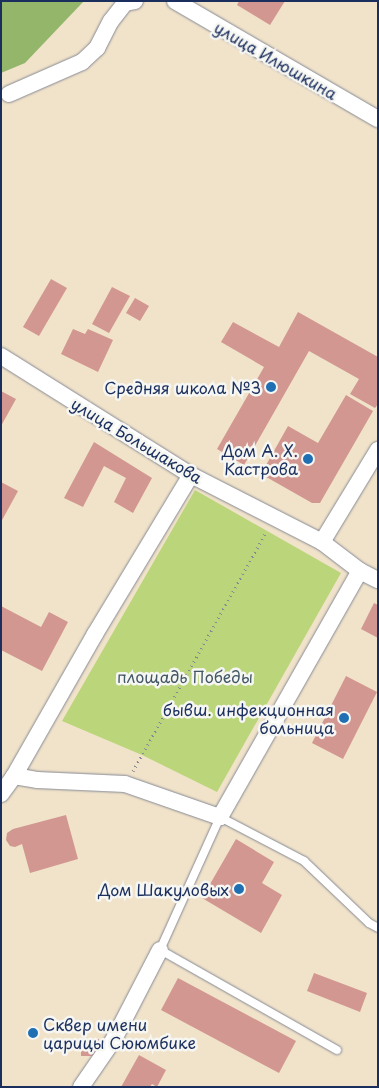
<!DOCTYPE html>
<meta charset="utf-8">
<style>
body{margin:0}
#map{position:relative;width:379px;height:1088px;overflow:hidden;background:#f1e3ca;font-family:"Playpen Sans",sans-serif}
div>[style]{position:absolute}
.green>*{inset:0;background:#bbd57b}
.forest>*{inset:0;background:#94b66b}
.building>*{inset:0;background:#d29791}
.path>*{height:3px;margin-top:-1.5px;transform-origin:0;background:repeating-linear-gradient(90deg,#868994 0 1px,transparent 0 5px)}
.roads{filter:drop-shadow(0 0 1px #868994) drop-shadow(0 0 1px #868994)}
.service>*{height:8px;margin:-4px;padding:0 4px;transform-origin:4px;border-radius:4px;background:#fff}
.minor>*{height:16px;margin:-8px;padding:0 8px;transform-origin:8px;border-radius:8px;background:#fff}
.dots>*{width:14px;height:14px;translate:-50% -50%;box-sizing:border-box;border:2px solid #f6f6f2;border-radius:50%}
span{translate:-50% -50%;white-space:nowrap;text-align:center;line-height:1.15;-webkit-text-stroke:5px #f6f6f2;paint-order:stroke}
.street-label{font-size:16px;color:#1b2f5e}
.poi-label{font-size:16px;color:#1b2f5e}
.right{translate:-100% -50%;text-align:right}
.left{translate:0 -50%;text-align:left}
.park-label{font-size:16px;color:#435865}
.frame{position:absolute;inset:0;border:2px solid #1b2f5e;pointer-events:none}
</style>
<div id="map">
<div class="green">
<div style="clip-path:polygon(195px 490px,341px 573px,217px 792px,142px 755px,62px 721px)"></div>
</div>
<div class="forest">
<div style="clip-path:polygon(1px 1px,84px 1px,25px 63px,1px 73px)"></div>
</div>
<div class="building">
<div style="clip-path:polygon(239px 1px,285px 1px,270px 25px,237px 5px)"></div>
<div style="clip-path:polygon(51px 279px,67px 288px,39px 336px,23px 327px)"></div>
<div style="clip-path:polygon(112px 287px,130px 296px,109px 333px,92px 324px)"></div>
<div style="clip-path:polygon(135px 298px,149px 306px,140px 321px,126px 313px)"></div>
<div style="clip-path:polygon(298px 312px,378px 357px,378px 404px,375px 408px,350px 394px,359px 379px,309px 351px,244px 465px,217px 449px,264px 367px,221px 342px,233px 322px,279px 347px)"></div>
<div style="clip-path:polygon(73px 329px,85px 334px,88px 329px,113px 340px,98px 372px,61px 354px)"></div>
<div style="clip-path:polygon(1px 391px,16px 399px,1px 426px)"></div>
<div style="clip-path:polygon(346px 395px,373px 411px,320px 503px,312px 503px,261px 474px,288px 426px,318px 443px)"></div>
<div style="clip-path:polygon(94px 442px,152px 478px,133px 513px,114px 502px,126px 478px,104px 466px,83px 507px,64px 498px)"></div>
<div style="clip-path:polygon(1px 482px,18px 491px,1px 522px)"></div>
<div style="clip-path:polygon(374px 603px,378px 605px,378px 638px,361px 629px)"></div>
<div style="clip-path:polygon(1px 606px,41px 627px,49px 612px,68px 622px,42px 671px,1px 650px)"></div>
<div style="clip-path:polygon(346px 676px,377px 692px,343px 759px,312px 743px)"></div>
<div style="clip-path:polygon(66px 815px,78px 859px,30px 873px,22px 844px,15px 847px,10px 846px,6px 840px,7px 833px,13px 829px)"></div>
<div style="clip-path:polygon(236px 839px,274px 862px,262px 883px,282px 895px,261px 933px,202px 898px)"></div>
<div style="clip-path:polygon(314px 973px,367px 993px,360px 1012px,307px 991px)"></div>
<div style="clip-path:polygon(178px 978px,296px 1041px,279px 1073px,161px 1010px)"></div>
<div style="clip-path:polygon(81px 1039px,99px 1039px,98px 1056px,81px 1056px)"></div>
<div style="clip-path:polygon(139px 1055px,166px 1070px,157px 1087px,152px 1084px,150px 1087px,121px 1087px)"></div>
</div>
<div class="path">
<div style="left:133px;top:771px;width:274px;rotate:-60.9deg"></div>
</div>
<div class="roads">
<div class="service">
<div style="left:337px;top:1050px;width:203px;rotate:-150.5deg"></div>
<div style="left:160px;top:950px;width:146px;rotate:-65.7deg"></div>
<div style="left:220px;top:817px;width:95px;rotate:27.6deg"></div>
<div style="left:304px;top:861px;width:90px;rotate:43.6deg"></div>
<div style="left:369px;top:923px;width:10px;rotate:29deg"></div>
</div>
<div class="minor">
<div style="left:175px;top:1px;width:235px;rotate:30.2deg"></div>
<div style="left:9px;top:94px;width:80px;rotate:-23.7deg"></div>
<div style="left:82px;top:62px;width:21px;rotate:-43deg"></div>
<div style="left:97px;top:48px;width:30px;rotate:-63deg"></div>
<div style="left:111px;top:21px;width:23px;rotate:-52deg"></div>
<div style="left:125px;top:3px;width:10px;rotate:-11deg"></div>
<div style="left:1px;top:356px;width:224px;rotate:32.1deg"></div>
<div style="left:191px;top:475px;width:147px;rotate:27.1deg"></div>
<div style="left:322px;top:542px;width:48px;rotate:37.3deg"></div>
<div style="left:360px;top:571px;width:20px;rotate:27deg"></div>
<div style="left:322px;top:542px;width:108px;rotate:-58.7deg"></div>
<div style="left:14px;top:776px;width:23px;rotate:10deg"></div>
<div style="left:37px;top:780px;width:88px;rotate:2.6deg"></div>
<div style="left:125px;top:784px;width:101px;rotate:19.2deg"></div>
<div style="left:220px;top:817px;width:283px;rotate:-60.4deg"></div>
<div style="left:1px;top:794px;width:22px;rotate:-54deg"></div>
<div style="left:14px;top:776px;width:163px;rotate:-60.3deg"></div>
<div style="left:95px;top:634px;width:186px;rotate:-58.9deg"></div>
<div style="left:81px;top:1087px;width:58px;rotate:-55.5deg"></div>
<div style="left:114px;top:1039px;width:100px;rotate:-62.7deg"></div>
</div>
</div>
<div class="dots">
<div style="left:271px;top:387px;background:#1f6fb2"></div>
<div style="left:308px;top:459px;background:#1f6fb2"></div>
<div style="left:344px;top:718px;background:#1f6fb2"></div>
<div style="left:239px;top:889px;background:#1f6fb2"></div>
<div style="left:33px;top:1033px;background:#1f6fb2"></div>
</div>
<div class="street-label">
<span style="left:276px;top:60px;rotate:30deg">улица Илюшкина</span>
<span style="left:137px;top:440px;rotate:31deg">улица Большакова</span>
</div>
<div class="poi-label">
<span class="right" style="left:261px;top:387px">Средняя школа №3</span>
<span class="right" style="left:298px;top:459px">Дом А. Х.<br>Кастрова</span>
<span class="right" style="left:334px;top:718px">бывш. инфекционная<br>больница</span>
<span class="right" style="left:229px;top:889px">Дом Шакуловых</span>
<span class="left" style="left:43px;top:1033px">Cквер имени<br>царицы Сююмбике</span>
</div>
<div class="park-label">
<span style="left:185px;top:676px">площадь Победы</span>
</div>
<div class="frame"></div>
</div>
